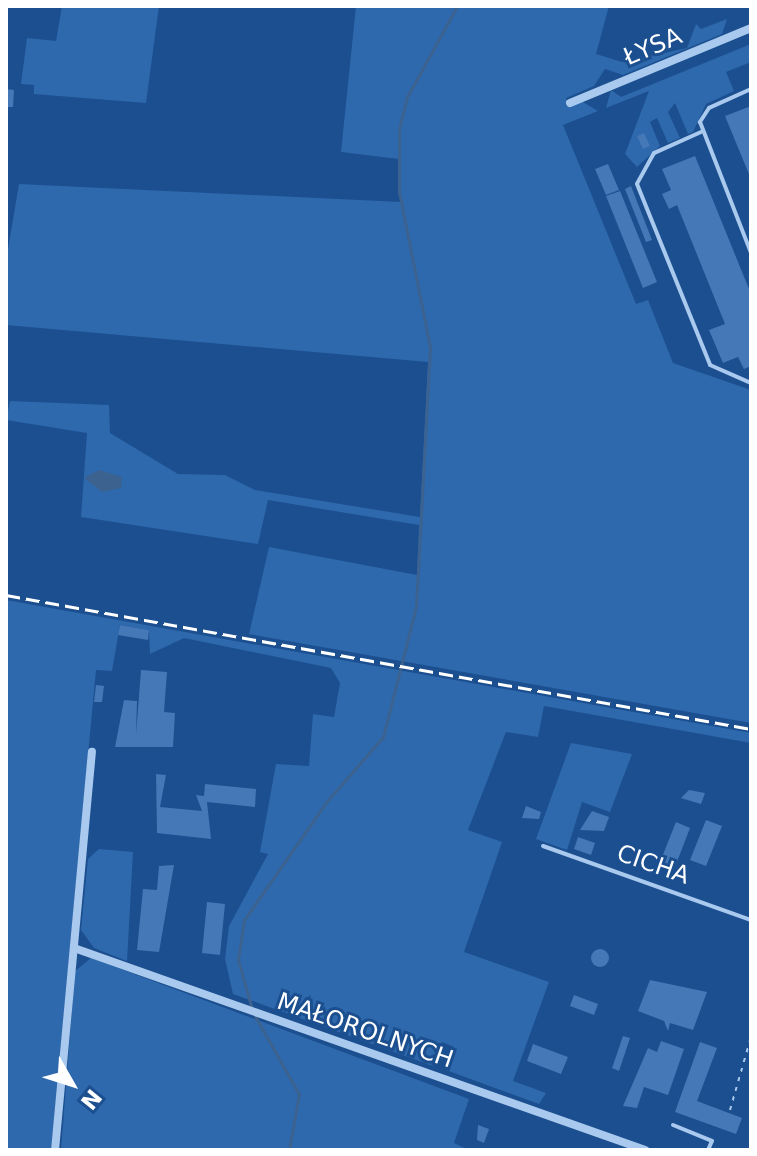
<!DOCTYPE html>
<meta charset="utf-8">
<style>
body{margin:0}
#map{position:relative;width:757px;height:1156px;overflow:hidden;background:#1b4f8f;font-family:"DejaVu Sans",sans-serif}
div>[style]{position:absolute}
.green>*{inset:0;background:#2e69ad}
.water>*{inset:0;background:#3c6290}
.stream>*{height:3px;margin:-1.5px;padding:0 1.5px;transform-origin:1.5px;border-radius:1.5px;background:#3c6290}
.building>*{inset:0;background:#4478b7}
.round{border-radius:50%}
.path>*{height:2px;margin-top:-1px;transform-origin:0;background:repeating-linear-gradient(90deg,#a9c9ee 0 4px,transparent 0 10px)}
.lane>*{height:4px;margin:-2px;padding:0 2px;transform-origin:2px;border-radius:2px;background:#a9c9ee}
.street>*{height:8px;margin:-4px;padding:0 4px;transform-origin:4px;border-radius:4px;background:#a9c9ee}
.rail>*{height:3px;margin-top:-1.5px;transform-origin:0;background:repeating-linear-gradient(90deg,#fff 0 14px,transparent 0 20px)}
span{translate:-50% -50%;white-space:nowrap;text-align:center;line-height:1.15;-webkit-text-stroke:6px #1b4f8f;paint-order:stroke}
.street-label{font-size:24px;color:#fff}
.frame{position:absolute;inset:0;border:8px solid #fff;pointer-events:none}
.north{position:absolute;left:32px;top:1044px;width:80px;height:80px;-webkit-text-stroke:6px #1b4f8f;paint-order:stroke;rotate:129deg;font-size:22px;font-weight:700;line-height:32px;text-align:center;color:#fff}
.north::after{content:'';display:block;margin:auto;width:28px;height:36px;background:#fff;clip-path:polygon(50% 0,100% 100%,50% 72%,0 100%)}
</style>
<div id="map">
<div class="green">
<div style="clip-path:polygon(62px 6px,159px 6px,146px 103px,34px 94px,34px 85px,21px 84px,27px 38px,56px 41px)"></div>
<div style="clip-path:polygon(356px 6px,609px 6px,596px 54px,622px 62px,687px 48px,696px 24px,701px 29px,727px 19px,722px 34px,623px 75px,605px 69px,594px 86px,566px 98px,570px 106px,583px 102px,598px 111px,563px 125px,636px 304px,648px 300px,673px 363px,751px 390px,751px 723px,249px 634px,269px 547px,417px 575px,419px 525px,268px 500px,258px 544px,81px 517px,87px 433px,6px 420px,10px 401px,109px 405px,110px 433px,178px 474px,225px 475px,255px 490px,420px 517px,428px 362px,6px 325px,6px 261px,19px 184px,401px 202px,399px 159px,341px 152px)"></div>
<div style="clip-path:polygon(751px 44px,751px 62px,726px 72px,734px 91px,706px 104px,693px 132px,688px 134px,675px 103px,668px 112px,680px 138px,668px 143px,657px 118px,650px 122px,660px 146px,637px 167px,625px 154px,649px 91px,606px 108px,611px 90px,621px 97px)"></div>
<div style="clip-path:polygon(6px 600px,751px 733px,751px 743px,544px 706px,538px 737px,506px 732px,468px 830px,502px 842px,464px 952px,549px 982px,513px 1081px,546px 1093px,539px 1104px,446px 1070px,454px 1047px,442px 1042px,433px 1066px,233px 994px,225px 959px,229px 926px,268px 854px,260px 852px,276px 764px,309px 766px,313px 714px,334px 717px,340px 683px,331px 668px,184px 638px,150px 654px,149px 630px,120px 625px,112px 671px,96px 670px,51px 1150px,6px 1150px)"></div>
<div style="clip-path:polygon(571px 743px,632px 754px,610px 812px,582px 802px,567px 850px,536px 839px)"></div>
<div style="clip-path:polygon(99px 849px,133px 852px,127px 961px,94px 948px,81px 930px,88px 859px)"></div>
<div style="clip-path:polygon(91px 958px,469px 1099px,454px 1143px,469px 1150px,61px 1150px,75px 971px)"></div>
</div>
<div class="water">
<div style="clip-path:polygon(99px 470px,122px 477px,121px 488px,102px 492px,84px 478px)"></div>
</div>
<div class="stream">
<div style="left:252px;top:1009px;width:51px;rotate:-105.9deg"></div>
<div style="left:238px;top:960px;width:40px;rotate:-81.5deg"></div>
<div style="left:244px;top:920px;width:145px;rotate:-55.1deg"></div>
<div style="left:327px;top:801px;width:85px;rotate:-48.8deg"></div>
<div style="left:383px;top:737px;width:134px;rotate:-75.8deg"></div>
<div style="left:416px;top:607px;width:260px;rotate:-86.9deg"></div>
<div style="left:430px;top:347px;width:158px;rotate:-101.3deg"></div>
<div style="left:399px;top:192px;width:63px;rotate:-90deg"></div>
<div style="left:399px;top:129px;width:33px;rotate:-76deg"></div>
<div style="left:407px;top:97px;width:104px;rotate:-61.2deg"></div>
<div style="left:255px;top:1016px;width:90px;rotate:60.6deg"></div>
<div style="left:299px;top:1094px;width:57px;rotate:100.1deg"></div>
</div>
<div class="building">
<div style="clip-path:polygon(6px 89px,14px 90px,13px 107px,6px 107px)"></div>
<div style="clip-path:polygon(751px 106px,751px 179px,725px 116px)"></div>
<div style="clip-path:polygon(644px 133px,650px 146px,643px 149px,637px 136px)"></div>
<div style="clip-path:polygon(695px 156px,751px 294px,751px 366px,744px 369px,738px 357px,723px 363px,709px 330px,725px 324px,677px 205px,669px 209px,662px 194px,671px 190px,662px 169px)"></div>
<div style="clip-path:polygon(608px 164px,619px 190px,606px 195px,595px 169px)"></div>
<div style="clip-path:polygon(631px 186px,652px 240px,646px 242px,625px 189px)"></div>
<div style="clip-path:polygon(620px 191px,657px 282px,643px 288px,606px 196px)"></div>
<div style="clip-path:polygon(120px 625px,149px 630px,148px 640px,118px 635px)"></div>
<div style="clip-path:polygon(141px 670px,167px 672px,164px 712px,175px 713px,173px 747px,115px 747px,124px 700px,137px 701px,136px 735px)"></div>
<div style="clip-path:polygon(96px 685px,104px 686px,102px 702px,94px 702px)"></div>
<div style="clip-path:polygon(156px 774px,166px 775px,160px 807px,202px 811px,196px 795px,204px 796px,205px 784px,256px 789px,255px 807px,207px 802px,211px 839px,157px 833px)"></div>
<div style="clip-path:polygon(689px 790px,705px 793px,701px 804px,681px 798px)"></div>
<div style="clip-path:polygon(526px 806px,541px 812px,539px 819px,522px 818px)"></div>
<div style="clip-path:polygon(592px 811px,609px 817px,604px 831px,580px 830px)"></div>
<div style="clip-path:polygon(706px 820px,722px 826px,706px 866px,690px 860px)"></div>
<div style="clip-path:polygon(676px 822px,690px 828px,675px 867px,660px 862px)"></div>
<div style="clip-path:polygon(578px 837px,595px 843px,591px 855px,574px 849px)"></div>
<div style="clip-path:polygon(174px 865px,159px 952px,137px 950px,143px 889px,157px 890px,159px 866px)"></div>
<div style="clip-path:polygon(207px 902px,225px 904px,220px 955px,202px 953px)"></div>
<div class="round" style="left:591px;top:949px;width:18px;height:18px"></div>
<div style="clip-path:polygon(650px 980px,707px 992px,693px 1030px,670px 1023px,668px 1031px,664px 1021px,638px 1011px)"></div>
<div style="clip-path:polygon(574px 995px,598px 1004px,594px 1015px,570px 1006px)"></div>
<div style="clip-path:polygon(623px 1036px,630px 1038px,619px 1071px,612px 1068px)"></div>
<div style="clip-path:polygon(661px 1041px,684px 1049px,668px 1095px,644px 1087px,637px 1108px,623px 1106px,648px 1048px,657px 1052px)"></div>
<div style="clip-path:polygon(700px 1042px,717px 1048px,697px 1101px,742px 1118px,736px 1134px,675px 1112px)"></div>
<div style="clip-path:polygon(533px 1044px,568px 1057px,561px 1074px,527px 1061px)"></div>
<div style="clip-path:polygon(478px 1125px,489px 1129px,484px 1143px,477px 1140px)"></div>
</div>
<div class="path">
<div style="left:730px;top:1110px;width:76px;rotate:-74deg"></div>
</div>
<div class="lane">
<div style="left:751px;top:89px;width:46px;rotate:155.7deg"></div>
<div style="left:709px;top:108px;width:17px;rotate:123deg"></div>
<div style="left:700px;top:122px;width:141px;rotate:68.7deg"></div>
<div style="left:701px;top:132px;width:51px;rotate:155.9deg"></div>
<div style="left:654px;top:153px;width:35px;rotate:119deg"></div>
<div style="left:637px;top:184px;width:195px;rotate:68deg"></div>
<div style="left:710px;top:365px;width:45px;rotate:23.7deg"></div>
<div style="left:543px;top:846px;width:221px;rotate:19.6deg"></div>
<div style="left:673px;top:1125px;width:42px;rotate:22.3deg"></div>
<div style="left:712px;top:1141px;width:10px;rotate:114deg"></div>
</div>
<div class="street">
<div style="left:570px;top:103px;width:196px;rotate:-22.5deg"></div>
<div style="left:74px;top:948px;width:606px;rotate:19.48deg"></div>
<div style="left:55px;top:1150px;width:400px;rotate:-84.7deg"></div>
</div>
<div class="rail">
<div style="left:6px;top:595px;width:757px;rotate:10.2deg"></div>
</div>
<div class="street-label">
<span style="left:653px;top:47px;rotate:-23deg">ŁYSA</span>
<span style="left:653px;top:865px;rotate:19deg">CICHA</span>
<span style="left:365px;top:1031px;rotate:19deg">MAŁOROLNYCH</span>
</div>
<div class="frame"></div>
<div class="north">N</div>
</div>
